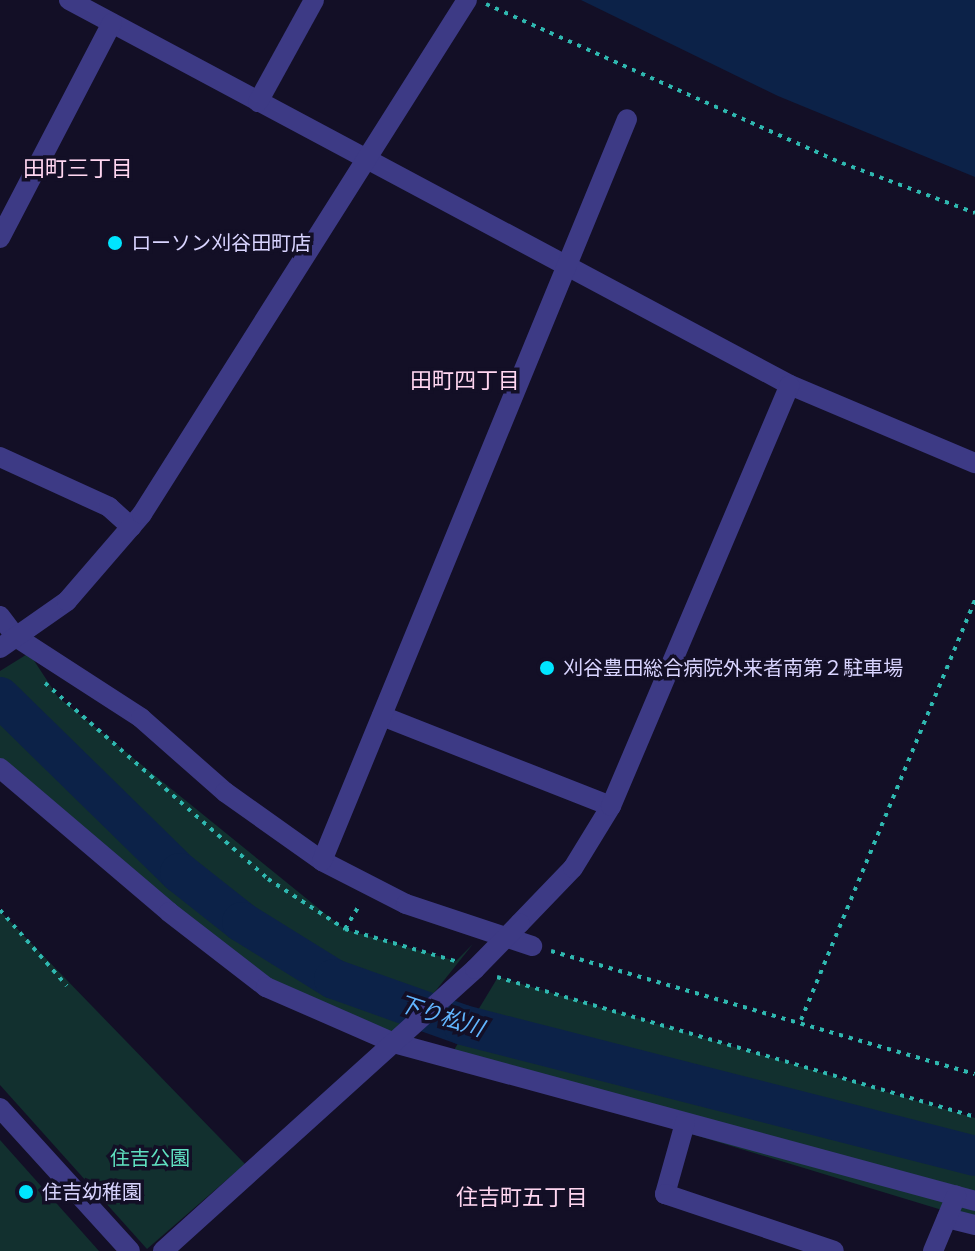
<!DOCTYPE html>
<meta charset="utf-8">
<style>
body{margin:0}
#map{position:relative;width:975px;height:1251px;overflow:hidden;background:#130f26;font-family:Arial,"Noto Sans JP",sans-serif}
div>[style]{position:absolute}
.green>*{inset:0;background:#12302f}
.water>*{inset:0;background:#0c2248}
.river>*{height:40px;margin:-20px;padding:0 20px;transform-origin:20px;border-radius:20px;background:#0c2248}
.path>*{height:4px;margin-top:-2px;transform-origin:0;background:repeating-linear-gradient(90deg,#2fb8b0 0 4px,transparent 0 10px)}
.minor>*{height:20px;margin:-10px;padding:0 10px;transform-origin:10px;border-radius:10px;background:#3d3a85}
.minor-bridge>*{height:20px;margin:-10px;padding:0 10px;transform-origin:10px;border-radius:10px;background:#3d3a85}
.dots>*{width:22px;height:22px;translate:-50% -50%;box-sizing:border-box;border:4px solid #130f26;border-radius:50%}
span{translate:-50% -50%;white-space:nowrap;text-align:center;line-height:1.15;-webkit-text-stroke:7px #130f26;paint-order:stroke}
.poi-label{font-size:20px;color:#d9d4ff}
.left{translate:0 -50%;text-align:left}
.park-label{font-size:20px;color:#5fe0c0}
.neighbourhood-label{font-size:22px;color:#ffd6f0}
.water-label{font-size:22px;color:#62b6ff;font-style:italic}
</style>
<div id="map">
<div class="green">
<div style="clip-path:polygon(29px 653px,58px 697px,344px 929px,456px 961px,473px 944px,394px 1043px,266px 987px,0 775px,0 671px)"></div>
<div style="clip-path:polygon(0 911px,245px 1164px,147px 1249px,0 1085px)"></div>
<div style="clip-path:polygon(498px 977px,975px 1118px,975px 1220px,448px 1060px)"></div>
<div style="clip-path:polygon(0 1140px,99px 1251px,0 1251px)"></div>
</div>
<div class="water">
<div style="clip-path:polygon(581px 0,975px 0,975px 177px,778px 96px)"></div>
</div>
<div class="river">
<div style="left:0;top:697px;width:252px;rotate:44.4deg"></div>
<div style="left:180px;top:873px;width:79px;rotate:38.3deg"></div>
<div style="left:242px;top:922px;width:108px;rotate:31.8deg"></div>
<div style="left:334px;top:979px;width:137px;rotate:19.6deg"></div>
<div style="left:463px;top:1025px;width:528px;rotate:14.35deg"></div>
</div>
<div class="path">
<div style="left:486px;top:4px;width:390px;rotate:24.1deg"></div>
<div style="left:842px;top:163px;width:142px;rotate:20.6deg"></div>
<div style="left:45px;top:683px;width:297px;rotate:41.3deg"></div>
<div style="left:268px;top:879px;width:92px;rotate:33deg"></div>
<div style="left:345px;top:929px;width:115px;rotate:16.2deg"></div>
<div style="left:0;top:910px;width:101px;rotate:48.6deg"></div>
<div style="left:345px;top:929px;width:29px;rotate:-59deg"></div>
<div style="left:551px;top:951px;width:441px;rotate:16.2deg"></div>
<div style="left:497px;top:977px;width:498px;rotate:16.3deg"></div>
<div style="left:801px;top:1020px;width:456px;rotate:-67.5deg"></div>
</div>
<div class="minor">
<div style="left:69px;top:0;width:817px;rotate:28.1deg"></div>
<div style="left:790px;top:385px;width:201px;rotate:22.9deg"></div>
<div style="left:258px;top:102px;width:116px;rotate:-61.2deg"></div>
<div style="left:0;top:238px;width:242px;rotate:-62.5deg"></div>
<div style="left:0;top:457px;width:120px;rotate:24.6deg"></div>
<div style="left:109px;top:507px;width:30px;rotate:42deg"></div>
<div style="left:0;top:616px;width:26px;rotate:53deg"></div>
<div style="left:16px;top:637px;width:149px;rotate:32.9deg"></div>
<div style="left:141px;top:718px;width:112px;rotate:41.4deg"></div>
<div style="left:225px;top:792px;width:119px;rotate:35.4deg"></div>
<div style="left:322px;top:861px;width:94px;rotate:27.1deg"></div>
<div style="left:406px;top:904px;width:133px;rotate:18.4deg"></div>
<div style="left:0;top:648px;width:82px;rotate:-35deg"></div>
<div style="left:67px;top:601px;width:115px;rotate:-49.2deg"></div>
<div style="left:142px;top:514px;width:608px;rotate:-57.7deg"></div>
<div style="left:382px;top:716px;width:246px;rotate:21.5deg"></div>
<div style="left:0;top:768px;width:222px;rotate:40.4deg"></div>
<div style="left:169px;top:912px;width:123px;rotate:37.7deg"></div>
<div style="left:266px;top:987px;width:140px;rotate:23.6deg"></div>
<div style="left:394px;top:1043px;width:602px;rotate:15.21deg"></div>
<div style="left:322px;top:861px;width:802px;rotate:-67.65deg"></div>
<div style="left:520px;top:923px;width:76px;rotate:-46.1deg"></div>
<div style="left:573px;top:868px;width:73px;rotate:-58.5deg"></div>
<div style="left:611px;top:806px;width:457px;rotate:-67deg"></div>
<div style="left:0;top:1108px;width:193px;rotate:47.7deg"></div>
<div style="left:685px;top:1123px;width:74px;rotate:105.7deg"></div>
<div style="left:665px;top:1194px;width:178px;rotate:18.6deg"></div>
<div style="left:947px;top:1218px;width:29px;rotate:14deg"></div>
<div style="left:163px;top:1251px;width:421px;rotate:-42.1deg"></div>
<div style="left:933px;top:1251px;width:60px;rotate:-67.3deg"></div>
</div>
<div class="minor-bridge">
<div style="left:475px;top:969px;width:64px;rotate:-45.6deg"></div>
</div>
<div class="dots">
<div style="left:115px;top:243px;background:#00e5ff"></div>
<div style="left:547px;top:668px;background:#00e5ff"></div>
<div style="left:26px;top:1192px;background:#00e5ff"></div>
</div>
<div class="poi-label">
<span class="left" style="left:131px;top:243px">ローソン刈谷田町店</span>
<span class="left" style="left:563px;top:668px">刈谷豊田総合病院外来者南第２駐車場</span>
<span class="left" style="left:42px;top:1192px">住吉幼稚園</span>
</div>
<div class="park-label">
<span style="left:150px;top:1158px">住吉公園</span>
</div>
<div class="neighbourhood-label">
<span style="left:78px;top:169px">田町三丁目</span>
<span style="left:465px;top:381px">田町四丁目</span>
<span style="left:522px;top:1198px">住吉町五丁目</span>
</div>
<div class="water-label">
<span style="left:441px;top:1016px;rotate:18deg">下り松川</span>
</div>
</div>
